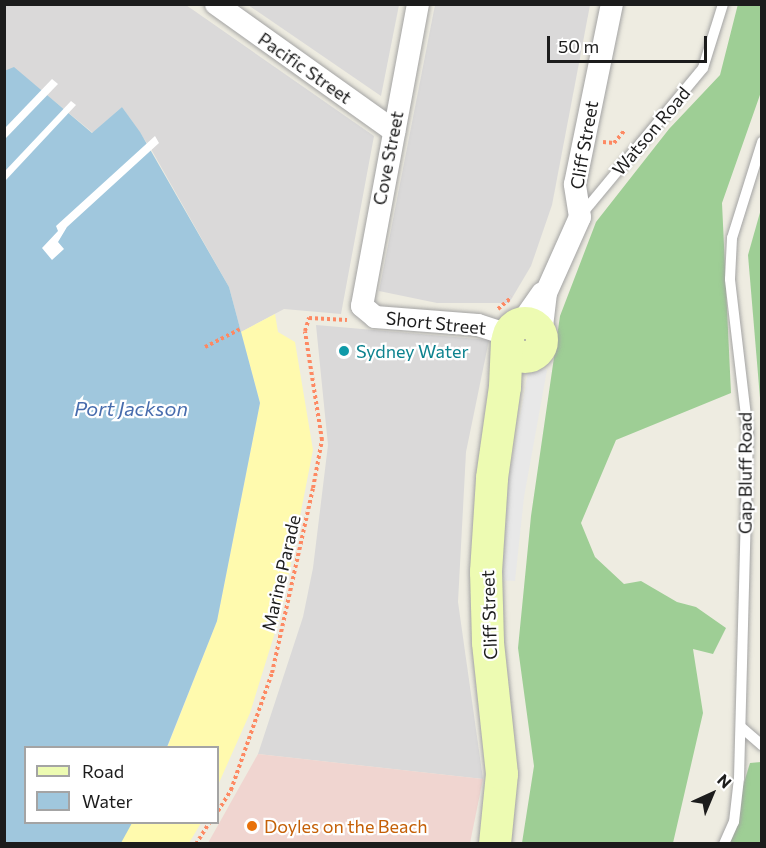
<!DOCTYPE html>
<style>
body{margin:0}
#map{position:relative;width:766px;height:848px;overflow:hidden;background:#eeece1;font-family:Commissioner,sans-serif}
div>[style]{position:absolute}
.residential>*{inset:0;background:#dad9d9}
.commercial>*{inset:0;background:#f0d5d0}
.forest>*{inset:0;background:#9ece95}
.sand>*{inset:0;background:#fffaae}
.parking>*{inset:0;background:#e8e8e8}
.water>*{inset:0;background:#a0c7dd}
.pier>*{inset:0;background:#fff}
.path>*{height:4px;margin-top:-2px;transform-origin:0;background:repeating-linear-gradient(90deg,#fd8963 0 3px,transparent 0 6px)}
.roads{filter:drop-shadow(0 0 2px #a3a3a3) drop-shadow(0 0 2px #a3a3a3)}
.lane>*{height:10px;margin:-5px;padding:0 5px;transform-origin:5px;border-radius:5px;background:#fff}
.street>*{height:22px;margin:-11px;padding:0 11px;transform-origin:11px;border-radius:11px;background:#fff}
.secondary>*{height:32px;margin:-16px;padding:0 16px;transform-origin:16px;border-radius:16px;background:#edfbb2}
.secondary>.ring{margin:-16px;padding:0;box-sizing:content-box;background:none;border:32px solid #edfbb2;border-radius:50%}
.dots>*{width:16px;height:16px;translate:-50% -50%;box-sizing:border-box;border:3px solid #fff;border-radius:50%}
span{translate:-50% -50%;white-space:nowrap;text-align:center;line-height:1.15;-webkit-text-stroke:4.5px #fff;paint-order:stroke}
.street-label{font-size:18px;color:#1c1c1c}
.culture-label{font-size:18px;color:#0d838f}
.left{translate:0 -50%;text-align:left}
.food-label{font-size:18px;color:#c56008}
.water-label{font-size:20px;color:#476cad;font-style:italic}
.frame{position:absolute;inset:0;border:6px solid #1c1c1c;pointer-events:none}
.legend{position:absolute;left:24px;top:746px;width:195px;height:78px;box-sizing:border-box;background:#fff;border:2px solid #a4a4a4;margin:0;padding:8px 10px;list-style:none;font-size:18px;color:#1c1c1c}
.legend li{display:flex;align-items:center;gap:12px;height:30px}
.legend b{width:30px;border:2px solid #a4a4a4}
.north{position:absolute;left:682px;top:764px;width:60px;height:60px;-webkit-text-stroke:4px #fff;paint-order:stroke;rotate:44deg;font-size:16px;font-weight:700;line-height:24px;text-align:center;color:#1c1c1c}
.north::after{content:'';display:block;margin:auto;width:21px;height:27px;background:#1c1c1c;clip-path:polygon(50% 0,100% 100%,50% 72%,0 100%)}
.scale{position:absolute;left:547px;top:36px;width:160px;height:27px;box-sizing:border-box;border:3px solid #1c1c1c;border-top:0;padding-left:8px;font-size:18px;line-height:21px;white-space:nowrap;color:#1c1c1c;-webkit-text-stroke:4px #fff;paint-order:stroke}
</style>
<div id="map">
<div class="residential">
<div style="clip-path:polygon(5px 5px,186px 5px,374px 136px,341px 314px,284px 309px,241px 332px,229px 287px,151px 149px,122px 107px,93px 133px,14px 68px,5px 71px)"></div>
<div style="clip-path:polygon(248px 5px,399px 5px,381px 96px)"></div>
<div style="clip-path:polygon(435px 5px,590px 5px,552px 205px,531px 266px,509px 303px,437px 303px,379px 291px)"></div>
<div style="clip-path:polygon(316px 325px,489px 340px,466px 452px,458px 602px,483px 779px,258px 754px,303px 617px,313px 568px,328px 445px)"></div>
</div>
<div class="commercial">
<div style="clip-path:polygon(258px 754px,483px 779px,470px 843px,208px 843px)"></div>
</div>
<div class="forest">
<div style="clip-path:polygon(738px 4px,761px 5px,761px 92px,722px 203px,731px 393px,616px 440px,581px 523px,595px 557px,624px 584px,641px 581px,677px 602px,696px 607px,726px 628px,713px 654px,693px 649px,703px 713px,673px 843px,522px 843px,534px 766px,518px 648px,531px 516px,560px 316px,596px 222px,669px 129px,720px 75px)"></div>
<div style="clip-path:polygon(761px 209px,762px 209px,761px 410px,748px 255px)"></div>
<div style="clip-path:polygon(761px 762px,761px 843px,725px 844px,750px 763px)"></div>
</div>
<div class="sand">
<div style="clip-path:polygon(275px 314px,278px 332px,295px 342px,313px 450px,281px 613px,250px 713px,218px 785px,218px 748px,167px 748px,217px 621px,260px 403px,241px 332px)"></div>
<div style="clip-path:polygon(129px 823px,201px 823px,189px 843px,118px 844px)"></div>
</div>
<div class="parking">
<div style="clip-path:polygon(529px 367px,547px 370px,524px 497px,515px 581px,499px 580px,506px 494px)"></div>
</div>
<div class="water">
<div style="clip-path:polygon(14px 67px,92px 133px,122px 107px,140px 132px,229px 287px,260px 403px,217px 621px,167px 747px,26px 748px,26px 822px,132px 823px,121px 843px,5px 844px,4px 71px)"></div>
</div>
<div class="pier">
<div style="clip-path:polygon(52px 79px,58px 84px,5px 139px,5px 128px)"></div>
<div style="clip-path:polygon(71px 101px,76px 105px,5px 181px,5px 171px)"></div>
<div style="clip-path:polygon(155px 136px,159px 143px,67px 227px,58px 242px,64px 249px,52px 260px,42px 248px,58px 231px,56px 226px)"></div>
</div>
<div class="path">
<div style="left:603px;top:142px;width:11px;rotate:5deg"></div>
<div style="left:614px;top:143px;width:16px;rotate:-50deg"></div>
<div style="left:498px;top:309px;width:18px;rotate:-41deg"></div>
<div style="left:205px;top:347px;width:39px;rotate:-27deg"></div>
<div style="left:218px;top:811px;width:25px;rotate:-58deg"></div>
<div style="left:231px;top:790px;width:124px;rotate:-70.7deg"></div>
<div style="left:272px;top:673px;width:189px;rotate:-77.5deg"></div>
<div style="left:313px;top:488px;width:49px;rotate:-79.4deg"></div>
<div style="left:322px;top:440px;width:110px;rotate:-98.9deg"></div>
<div style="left:305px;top:331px;width:14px;rotate:-73deg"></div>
<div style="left:309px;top:318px;width:38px;rotate:3deg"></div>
<div style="left:196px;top:844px;width:26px;rotate:-58deg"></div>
</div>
<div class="roads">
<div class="lane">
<div style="left:581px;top:215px;width:191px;rotate:-50.3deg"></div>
<div style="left:703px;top:68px;width:67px;rotate:-72.6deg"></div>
<div style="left:741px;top:727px;width:28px;rotate:41deg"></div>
<div style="left:724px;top:844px;width:24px;rotate:-66deg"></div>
<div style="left:734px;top:822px;width:44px;rotate:-83.5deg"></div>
<div style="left:739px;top:778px;width:345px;rotate:-88.5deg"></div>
<div style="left:748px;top:433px;width:155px;rotate:-96.7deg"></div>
<div style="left:730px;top:279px;width:41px;rotate:-87.2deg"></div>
<div style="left:732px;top:238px;width:101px;rotate:-72.6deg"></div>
</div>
<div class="street">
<div style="left:216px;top:4px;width:219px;rotate:35.5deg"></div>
<div style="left:418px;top:4px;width:307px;rotate:100.5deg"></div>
<div style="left:362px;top:306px;width:17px;rotate:40deg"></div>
<div style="left:375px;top:317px;width:103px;rotate:4.4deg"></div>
<div style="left:478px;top:325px;width:32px;rotate:18deg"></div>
<div style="left:522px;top:322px;width:35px;rotate:-55deg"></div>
<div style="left:541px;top:335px;width:42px;rotate:-83.2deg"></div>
<div style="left:546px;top:293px;width:83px;rotate:-65.9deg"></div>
<div style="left:580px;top:217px;width:33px;rotate:-99deg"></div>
<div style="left:575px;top:184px;width:184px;rotate:-78.4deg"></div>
</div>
<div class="secondary">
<div class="ring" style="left:508px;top:323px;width:2px;height:2px"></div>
<div style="left:495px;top:844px;width:70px;rotate:-84.3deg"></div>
<div style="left:502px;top:774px;width:133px;rotate:-96.1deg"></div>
<div style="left:488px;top:642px;width:70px;rotate:-91.6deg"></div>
<div style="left:486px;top:572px;width:94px;rotate:-86.3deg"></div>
<div style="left:492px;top:478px;width:92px;rotate:-81.9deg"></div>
<div style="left:505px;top:387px;width:45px;rotate:-87.5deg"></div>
</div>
</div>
<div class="dots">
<div style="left:344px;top:351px;background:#0f9aa8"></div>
<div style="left:252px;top:826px;background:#e8710a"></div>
</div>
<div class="street-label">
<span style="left:305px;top:68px;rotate:35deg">Pacific Street</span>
<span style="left:651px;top:131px;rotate:-50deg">Watson Road</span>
<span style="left:584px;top:145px;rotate:-80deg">Cliff Street</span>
<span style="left:388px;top:158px;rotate:-79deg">Cove Street</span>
<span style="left:436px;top:323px;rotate:6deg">Short Street</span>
<span style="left:745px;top:473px;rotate:-90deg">Gap Bluff Road</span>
<span style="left:281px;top:573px;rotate:-77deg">Marine Parade</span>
<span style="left:489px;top:615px;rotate:-92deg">Cliff Street</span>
</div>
<div class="culture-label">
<span class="left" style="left:356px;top:351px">Sydney Water</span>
</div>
<div class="food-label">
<span class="left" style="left:264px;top:826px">Doyles on the Beach</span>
</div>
<div class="water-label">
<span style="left:131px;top:408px">Port Jackson</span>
</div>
<div class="frame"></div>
<ul class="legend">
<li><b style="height:8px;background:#edfbb2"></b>Road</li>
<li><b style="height:16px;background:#a0c7dd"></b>Water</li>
</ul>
<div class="north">N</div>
<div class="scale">50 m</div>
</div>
